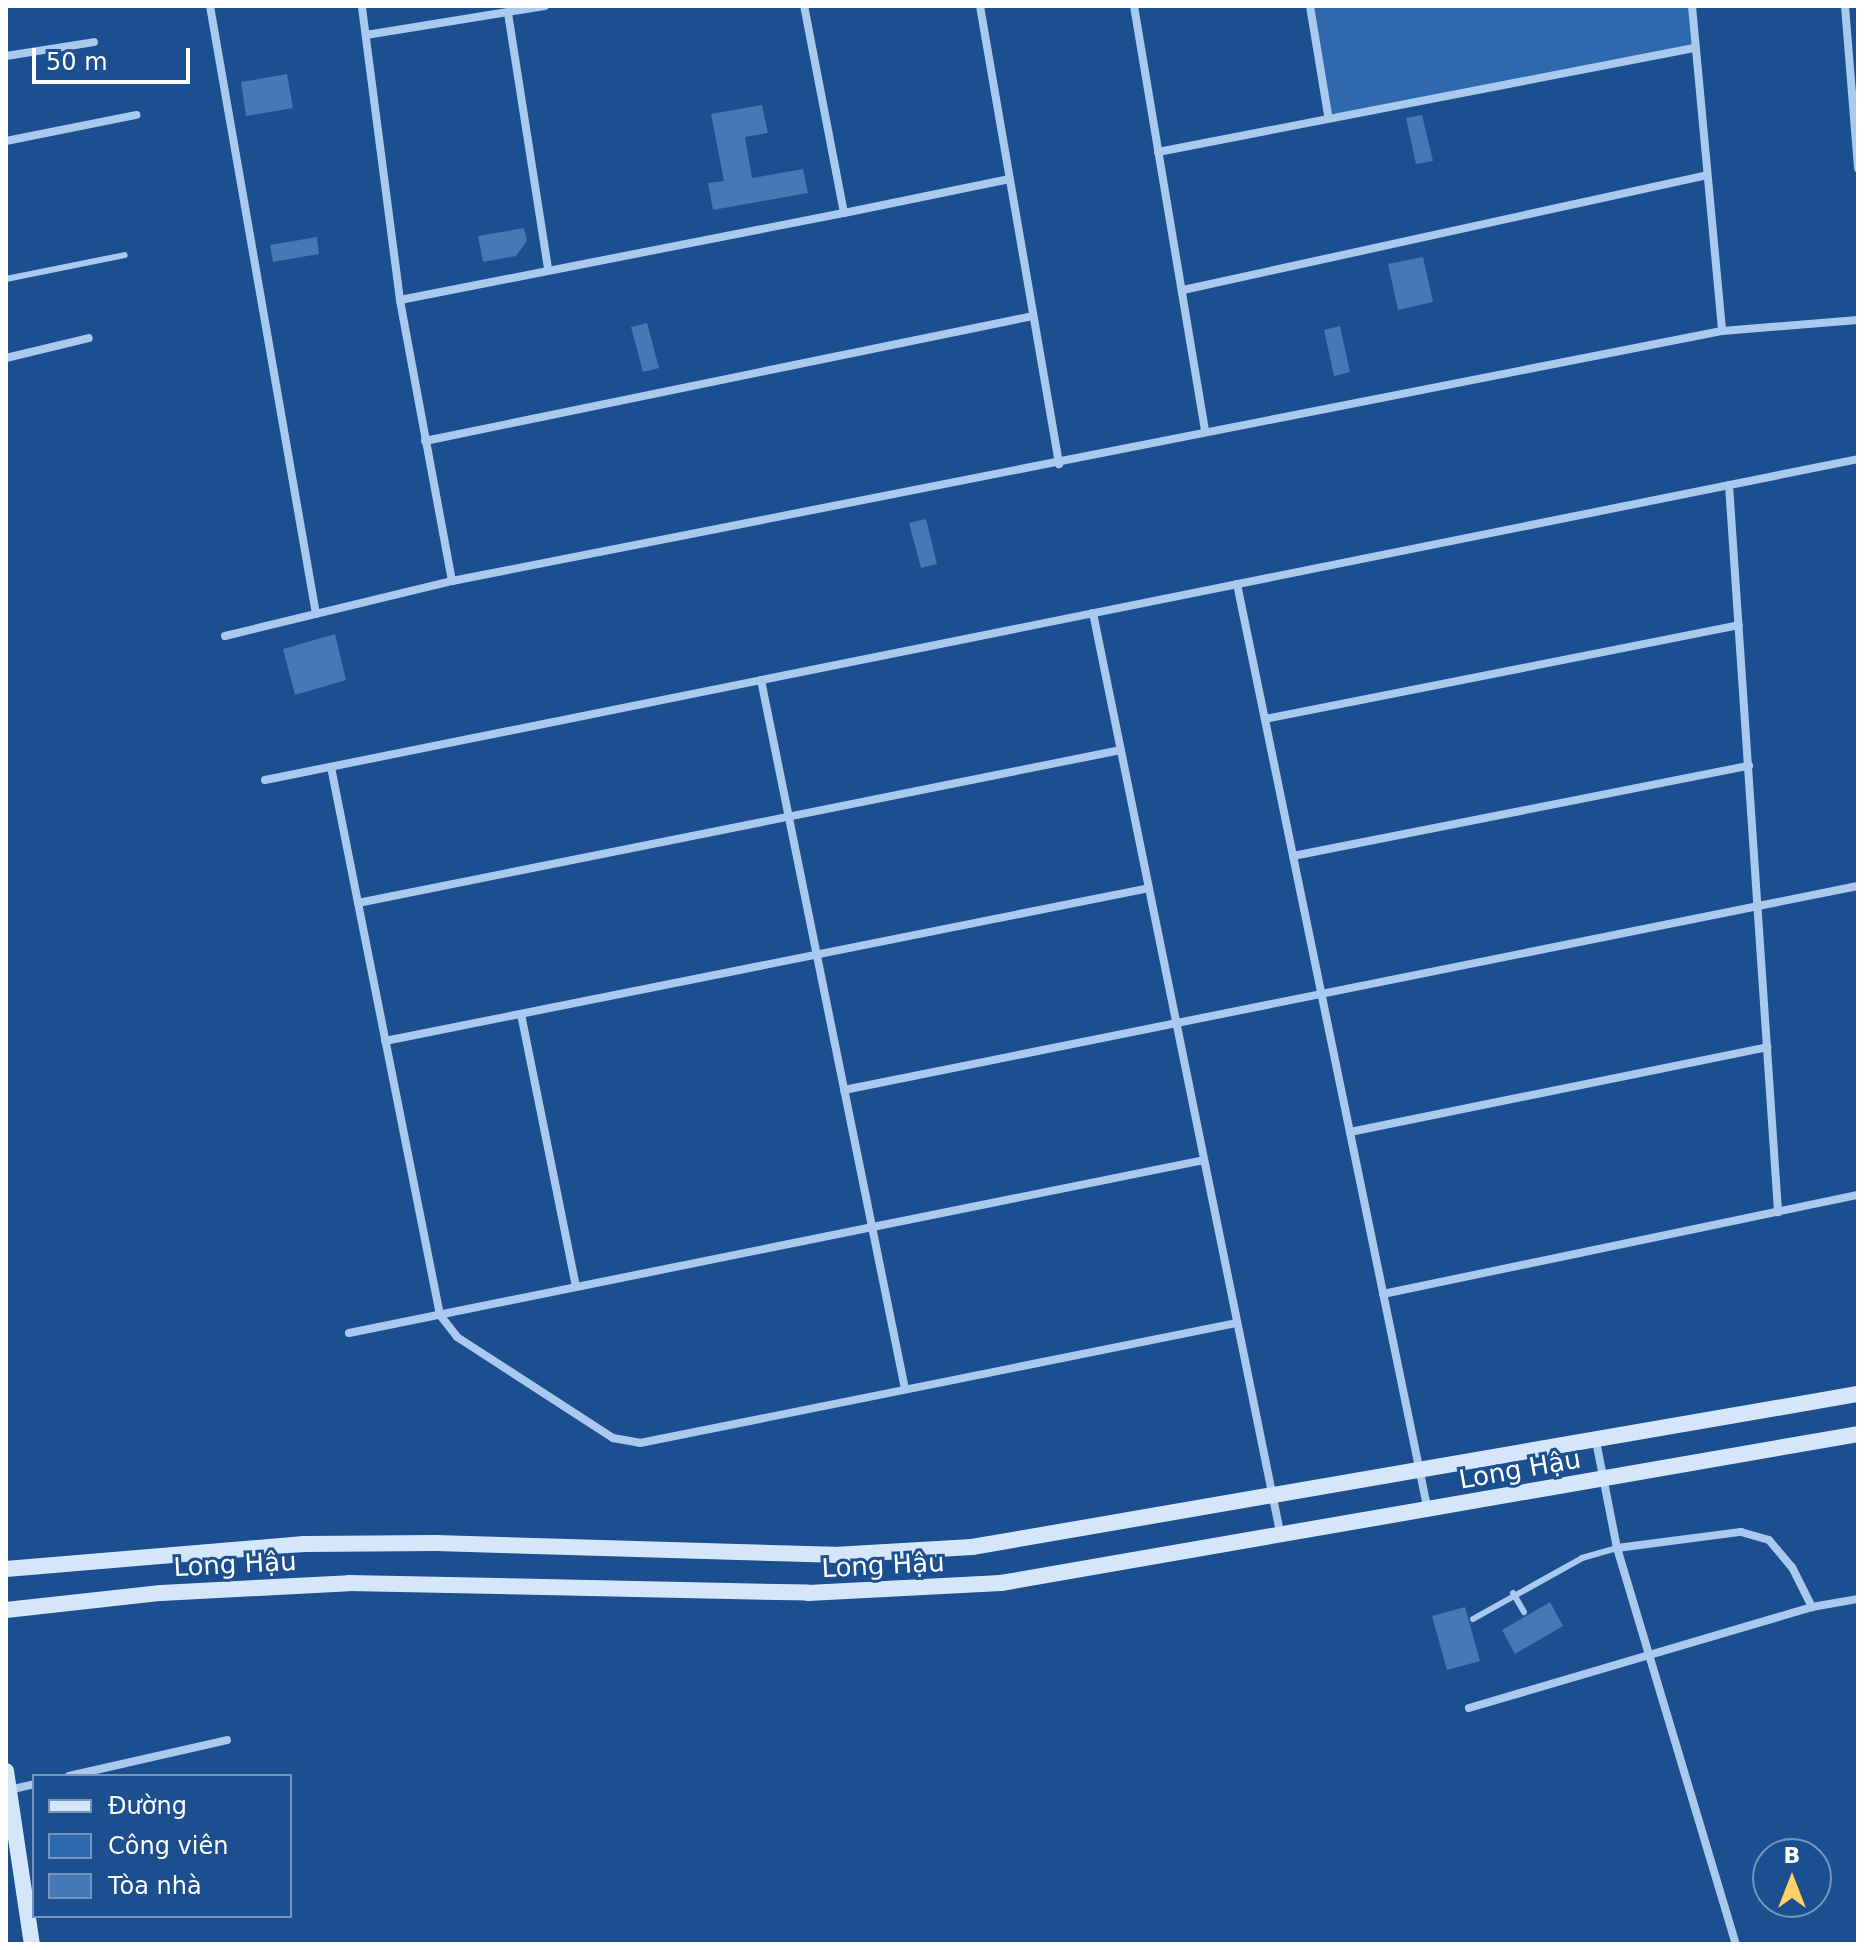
<!DOCTYPE html>
<meta charset="utf-8">
<style>
body{margin:0}
#map{position:relative;width:1864px;height:1950px;overflow:hidden;background:#1b4f8f;font-family:"DejaVu Sans",sans-serif}
div>[style]{position:absolute}
.green>*{inset:0;background:#2e69ad}
.building>*{inset:0;background:#4478b7}
.lane>*{height:6px;margin:-3px;padding:0 3px;transform-origin:3px;border-radius:3px;background:#a9c9ee}
.street>*{height:8px;margin:-4px;padding:0 4px;transform-origin:4px;border-radius:4px;background:#a9c9ee}
.secondary>*{height:16px;margin:-8px;padding:0 8px;transform-origin:8px;border-radius:8px;background:#d6e6fa}
span{translate:-50% -50%;white-space:nowrap;text-align:center;line-height:1.15;-webkit-text-stroke:6px #1b4f8f;paint-order:stroke}
.street-label{font-size:26px;color:#fff}
.frame{position:absolute;inset:0;border:8px solid #fff;pointer-events:none}
.legend{position:absolute;left:32px;top:1774px;width:260px;height:144px;box-sizing:border-box;background:#1b4f8f;border:2px solid #7695bc;margin:0;padding:10px 14px;list-style:none;font-size:24px;color:#fff}
.legend li{display:flex;align-items:center;gap:16px;height:40px}
.legend b{width:40px;border:2px solid #7695bc}
.north{position:absolute;left:1752px;top:1838px;width:80px;height:80px;box-sizing:border-box;background:#1b4f8f;border:2px solid #7695bc;border-radius:50%;rotate:0deg;font-size:22px;font-weight:700;line-height:32px;text-align:center;color:#fff}
.north::after{content:'';display:block;margin:auto;width:28px;height:36px;background:#ffd166;clip-path:polygon(50% 0,100% 100%,50% 72%,0 100%)}
.scale{position:absolute;left:32px;top:48px;width:158px;height:36px;box-sizing:border-box;border:4px solid #fff;border-top:0;padding-left:10px;font-size:24px;line-height:28px;white-space:nowrap;color:#fff;-webkit-text-stroke:6px #1b4f8f;paint-order:stroke}
</style>
<div id="map">
<div class="green">
<div style="clip-path:polygon(1310px 6px,1692px 6px,1694px 48px,1328px 115px)"></div>
</div>
<div class="building">
<div style="clip-path:polygon(287px 74px,293px 108px,246px 116px,241px 82px)"></div>
<div style="clip-path:polygon(762px 105px,768px 133px,745px 137px,752px 178px,803px 169px,808px 193px,713px 210px,708px 183px,724px 181px,711px 114px)"></div>
<div style="clip-path:polygon(1422px 115px,1433px 161px,1416px 164px,1406px 118px)"></div>
<div style="clip-path:polygon(524px 228px,527px 241px,516px 256px,483px 262px,478px 236px)"></div>
<div style="clip-path:polygon(317px 237px,319px 254px,273px 262px,270px 245px)"></div>
<div style="clip-path:polygon(1423px 257px,1433px 302px,1398px 310px,1388px 264px)"></div>
<div style="clip-path:polygon(647px 323px,659px 368px,643px 372px,631px 327px)"></div>
<div style="clip-path:polygon(1340px 326px,1350px 372px,1334px 376px,1324px 330px)"></div>
<div style="clip-path:polygon(926px 519px,937px 564px,921px 568px,909px 523px)"></div>
<div style="clip-path:polygon(335px 634px,346px 680px,295px 695px,283px 649px)"></div>
<div style="clip-path:polygon(1550px 1602px,1563px 1626px,1515px 1654px,1502px 1630px)"></div>
<div style="clip-path:polygon(1465px 1607px,1480px 1661px,1447px 1670px,1432px 1616px)"></div>
</div>
<div class="lane">
<div style="left:6px;top:279px;width:121px;rotate:-11.4deg"></div>
<div style="left:1513px;top:1593px;width:22px;rotate:60deg"></div>
<div style="left:1473px;top:1619px;width:125px;rotate:-29.2deg"></div>
<div style="left:1582px;top:1558px;width:36px;rotate:-16deg"></div>
</div>
<div class="street">
<div style="left:210px;top:6px;width:617px;rotate:80.11deg"></div>
<div style="left:980px;top:6px;width:465px;rotate:80.2deg"></div>
<div style="left:1134px;top:6px;width:431px;rotate:80.5deg"></div>
<div style="left:1310px;top:6px;width:110px;rotate:80.6deg"></div>
<div style="left:1692px;top:6px;width:326px;rotate:84.7deg"></div>
<div style="left:1845px;top:6px;width:163px;rotate:85.4deg"></div>
<div style="left:508px;top:13px;width:259px;rotate:81.1deg"></div>
<div style="left:366px;top:35px;width:181px;rotate:-9.2deg"></div>
<div style="left:6px;top:56px;width:89px;rotate:-9deg"></div>
<div style="left:6px;top:141px;width:133px;rotate:-11.3deg"></div>
<div style="left:1158px;top:152px;width:546px;rotate:-10.98deg"></div>
<div style="left:844px;top:213px;width:169px;rotate:-11.6deg"></div>
<div style="left:1183px;top:290px;width:532px;rotate:-12.37deg"></div>
<div style="left:400px;top:300px;width:452px;rotate:-11.1deg"></div>
<div style="left:844px;top:213px;width:211px;rotate:-100.9deg"></div>
<div style="left:6px;top:358px;width:85px;rotate:-13.5deg"></div>
<div style="left:425px;top:441px;width:621px;rotate:-11.62deg"></div>
<div style="left:1729px;top:485px;width:729px;rotate:86.14deg"></div>
<div style="left:452px;top:581px;width:1294px;rotate:-11.14deg"></div>
<div style="left:1722px;top:331px;width:136px;rotate:-4.6deg"></div>
<div style="left:1237px;top:584px;width:946px;rotate:78.36deg"></div>
<div style="left:1093px;top:613px;width:943px;rotate:78.5deg"></div>
<div style="left:225px;top:636px;width:234px;rotate:-13.6deg"></div>
<div style="left:452px;top:581px;width:286px;rotate:-100.5deg"></div>
<div style="left:400px;top:300px;width:296px;rotate:-97.4deg"></div>
<div style="left:761px;top:680px;width:723px;rotate:78.52deg"></div>
<div style="left:1265px;top:719px;width:483px;rotate:-11.2deg"></div>
<div style="left:331px;top:767px;width:559px;rotate:78.75deg"></div>
<div style="left:440px;top:1315px;width:28px;rotate:52deg"></div>
<div style="left:457px;top:1337px;width:186px;rotate:32.9deg"></div>
<div style="left:613px;top:1438px;width:27px;rotate:10deg"></div>
<div style="left:640px;top:1443px;width:609px;rotate:-11.37deg"></div>
<div style="left:265px;top:780px;width:1625px;rotate:-11.39deg"></div>
<div style="left:1293px;top:856px;width:465px;rotate:-11.2deg"></div>
<div style="left:358px;top:903px;width:778px;rotate:-11.34deg"></div>
<div style="left:521px;top:1014px;width:278px;rotate:78.6deg"></div>
<div style="left:385px;top:1041px;width:779px;rotate:-11.32deg"></div>
<div style="left:844px;top:1090px;width:1034px;rotate:-11.38deg"></div>
<div style="left:1350px;top:1132px;width:426px;rotate:-11.5deg"></div>
<div style="left:1383px;top:1294px;width:485px;rotate:-11.8deg"></div>
<div style="left:349px;top:1333px;width:872px;rotate:-11.44deg"></div>
<div style="left:1596px;top:1441px;width:109px;rotate:78.9deg"></div>
<div style="left:1617px;top:1548px;width:413px;rotate:73.3deg"></div>
<div style="left:1617px;top:1548px;width:125px;rotate:-7.4deg"></div>
<div style="left:1741px;top:1532px;width:29px;rotate:16deg"></div>
<div style="left:1769px;top:1540px;width:35px;rotate:50deg"></div>
<div style="left:1792px;top:1567px;width:45px;rotate:63.4deg"></div>
<div style="left:1812px;top:1607px;width:47px;rotate:-9.9deg"></div>
<div style="left:1469px;top:1708px;width:358px;rotate:-16.4deg"></div>
<div style="left:69px;top:1776px;width:162px;rotate:-12.8deg"></div>
<div style="left:9px;top:1790px;width:26px;rotate:-13deg"></div>
</div>
<div class="secondary">
<div style="left:6px;top:1569px;width:299px;rotate:-4.8deg"></div>
<div style="left:304px;top:1544px;width:132px;rotate:-0.4deg"></div>
<div style="left:436px;top:1543px;width:398px;rotate:1.7deg"></div>
<div style="left:834px;top:1555px;width:138px;rotate:-3.3deg"></div>
<div style="left:972px;top:1547px;width:899px;rotate:-9.8deg"></div>
<div style="left:6px;top:1610px;width:156px;rotate:-6.3deg"></div>
<div style="left:161px;top:1593px;width:188px;rotate:-3deg"></div>
<div style="left:349px;top:1583px;width:459px;rotate:1.2deg"></div>
<div style="left:808px;top:1593px;width:193px;rotate:-3deg"></div>
<div style="left:1001px;top:1583px;width:870px;rotate:-9.86deg"></div>
<div style="left:6px;top:1771px;width:175px;rotate:81.5deg"></div>
</div>
<div class="street-label">
<span style="left:1520px;top:1470px;rotate:-10deg">Long Hậu</span>
<span style="left:235px;top:1565px;rotate:-3deg">Long Hậu</span>
<span style="left:883px;top:1566px;rotate:-3deg">Long Hậu</span>
</div>
<div class="frame"></div>
<ul class="legend">
<li><b style="height:10px;background:#d6e6fa"></b>Đường</li>
<li><b style="height:22px;background:#2e69ad"></b>Công viên</li>
<li><b style="height:22px;background:#4478b7"></b>Tòa nhà</li>
</ul>
<div class="north">B</div>
<div class="scale">50 m</div>
</div>
